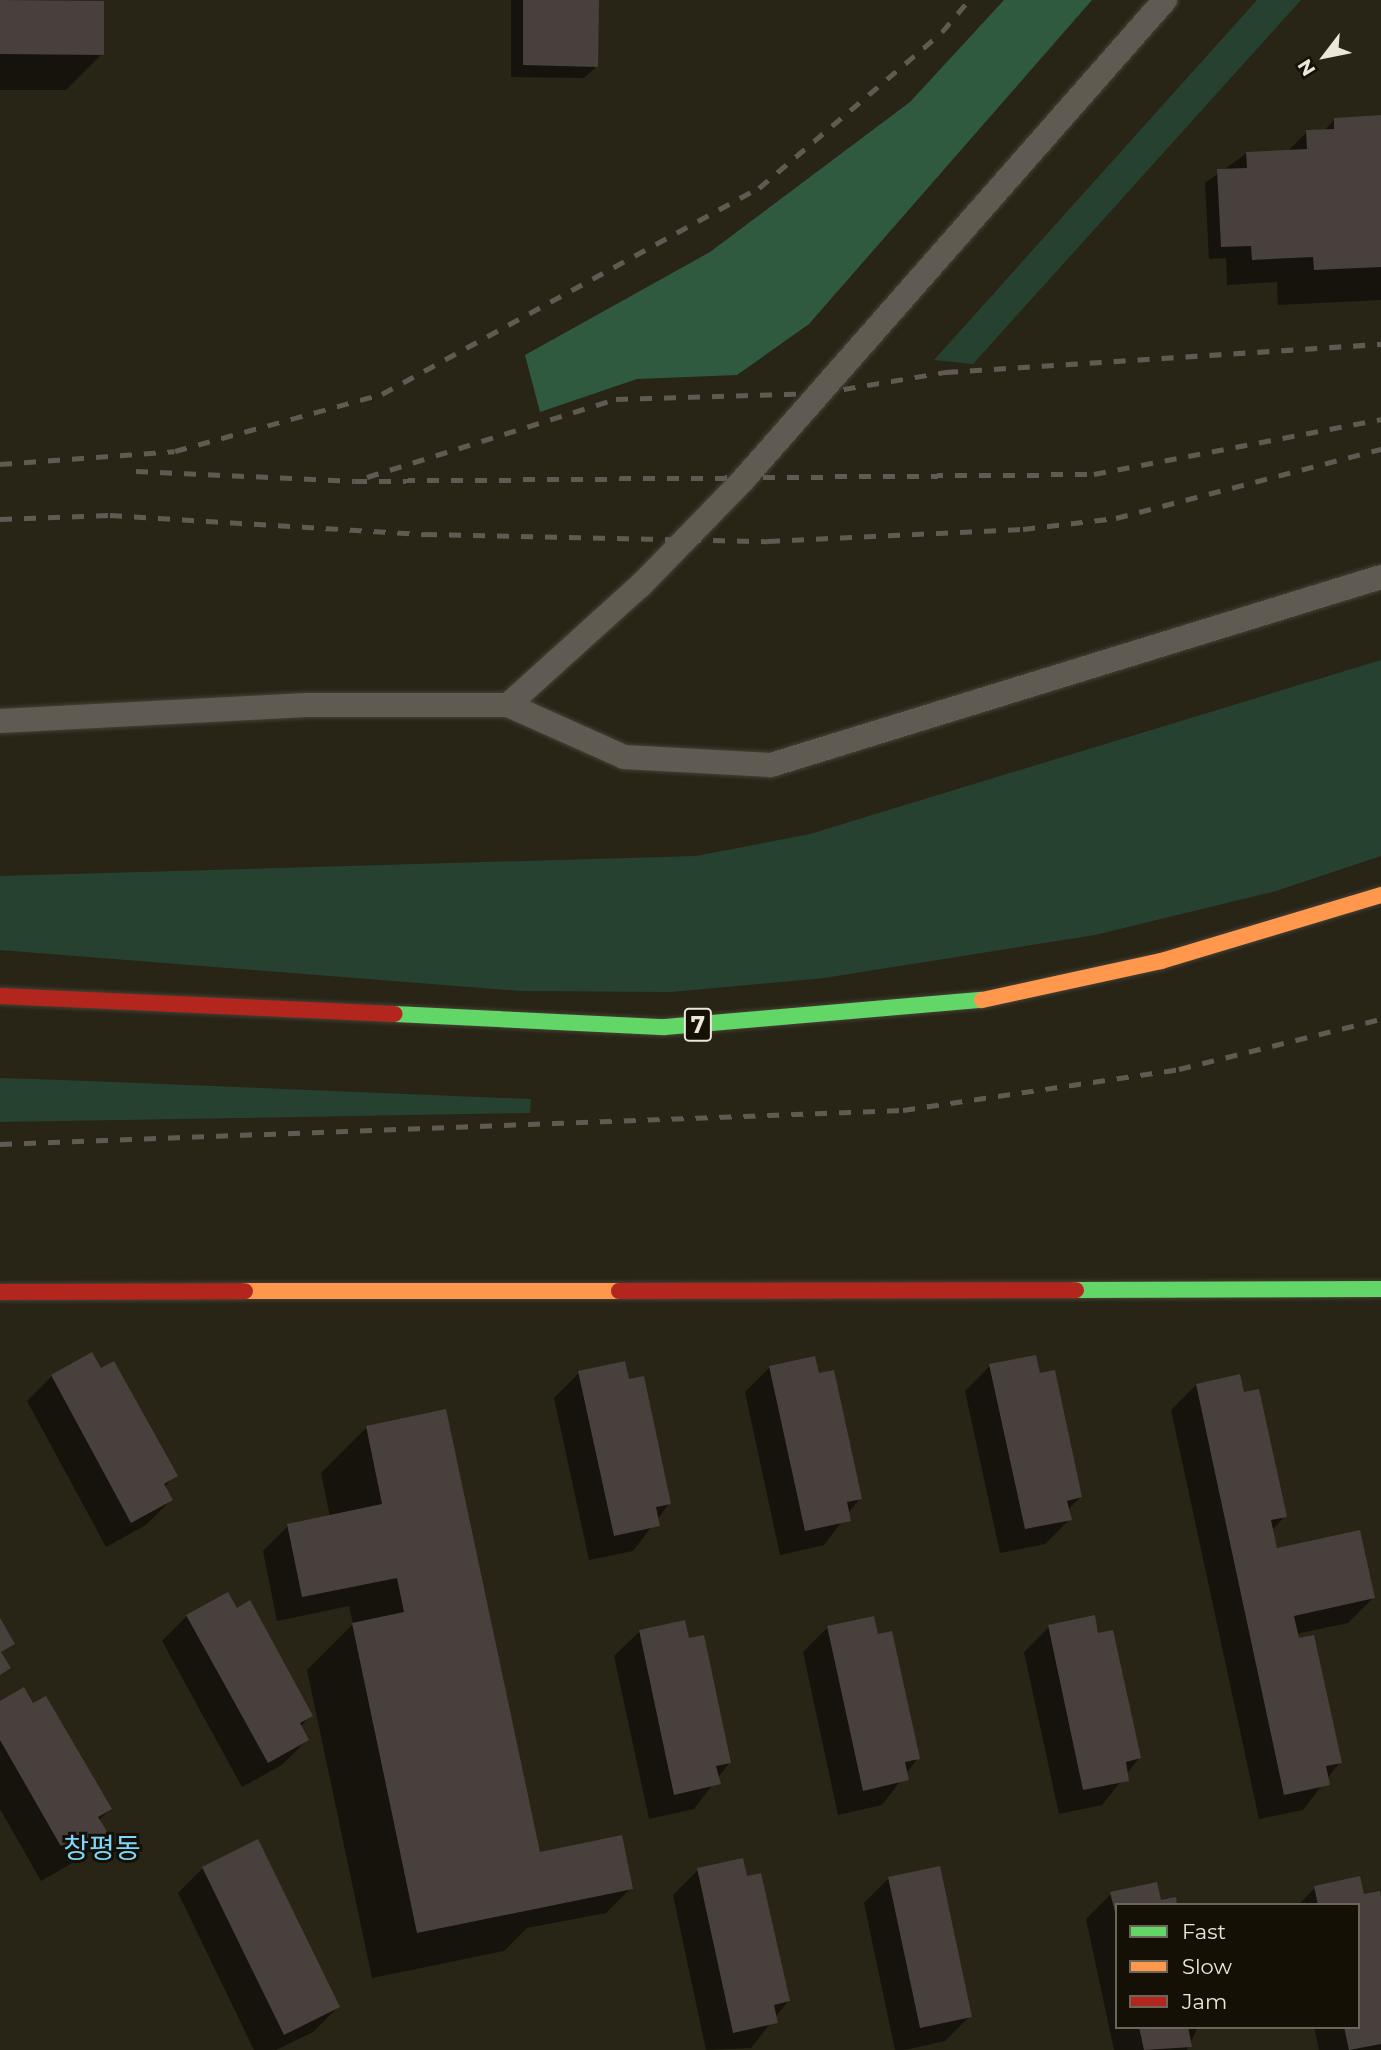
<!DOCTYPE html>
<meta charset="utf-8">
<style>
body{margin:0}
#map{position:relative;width:1381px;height:2050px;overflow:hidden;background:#282416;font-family:Montserrat,"Noto Sans KR",sans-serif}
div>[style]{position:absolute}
.green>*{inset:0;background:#274130}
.forest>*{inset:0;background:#2f5a40}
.shadow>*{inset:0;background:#0007}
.building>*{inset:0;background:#48403c}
.roads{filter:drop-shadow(0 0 2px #454136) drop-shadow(0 0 2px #454136)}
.lane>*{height:24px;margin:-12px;padding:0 12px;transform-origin:12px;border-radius:12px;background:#5f5b52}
.fast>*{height:16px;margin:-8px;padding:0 8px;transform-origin:8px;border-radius:8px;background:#63d668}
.slow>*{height:16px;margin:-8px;padding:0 8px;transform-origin:8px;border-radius:8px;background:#ff974d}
.jam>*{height:16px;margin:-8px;padding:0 8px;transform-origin:8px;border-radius:8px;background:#b3261e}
.rail>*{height:5px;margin-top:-2.5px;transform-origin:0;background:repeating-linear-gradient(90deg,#5f5b52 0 12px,transparent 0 24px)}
span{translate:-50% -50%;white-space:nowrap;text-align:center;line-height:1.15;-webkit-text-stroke:6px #141006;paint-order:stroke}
.shield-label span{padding:2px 5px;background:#141006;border:2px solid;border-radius:5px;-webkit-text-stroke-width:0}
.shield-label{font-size:23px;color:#ece7d8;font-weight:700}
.quarter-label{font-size:28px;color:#7ed6fc}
.legend{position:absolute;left:1115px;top:1903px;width:245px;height:126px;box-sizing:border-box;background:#141006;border:2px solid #6a665a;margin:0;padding:9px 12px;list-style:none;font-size:21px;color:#ece7d8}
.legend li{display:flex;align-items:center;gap:14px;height:35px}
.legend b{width:35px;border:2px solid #6a665a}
.north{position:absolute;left:1290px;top:21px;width:70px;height:70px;-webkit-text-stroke:5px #141006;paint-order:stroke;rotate:238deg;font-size:19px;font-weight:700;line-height:28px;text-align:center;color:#ece7d8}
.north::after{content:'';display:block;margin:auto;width:24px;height:32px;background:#ece7d8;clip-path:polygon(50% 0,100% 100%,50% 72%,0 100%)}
</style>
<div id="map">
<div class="green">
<div style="clip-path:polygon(1257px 0,1301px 0,973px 364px,934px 360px)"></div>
<div style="clip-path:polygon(1381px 660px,1381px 856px,1276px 891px,1095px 935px,824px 978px,671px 992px,521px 991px,0 950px,0 876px,696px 856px,810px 834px)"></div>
<div style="clip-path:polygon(0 1078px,63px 1080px,531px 1099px,530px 1113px,0 1122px)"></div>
</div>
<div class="forest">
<div style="clip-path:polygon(1004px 0,1092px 0,809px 324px,737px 375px,637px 379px,540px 412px,525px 355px,710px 252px,910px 102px)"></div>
</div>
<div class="shadow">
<div style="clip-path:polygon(511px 0,597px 0,597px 66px,584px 78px,511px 77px)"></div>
<div style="clip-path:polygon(0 2px,102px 54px,66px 90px,0 90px)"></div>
<div style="clip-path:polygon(1381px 117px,1381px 300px,1278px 305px,1277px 282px,1227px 285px,1226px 258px,1209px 259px,1205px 183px,1247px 153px,1288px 151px,1307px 132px,1323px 132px,1335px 119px)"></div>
<div style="clip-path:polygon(990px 1366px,1039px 1375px,1080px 1497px,1068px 1510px,1070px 1519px,1045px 1544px,1000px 1553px,965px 1391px)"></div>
<div style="clip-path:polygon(770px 1367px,860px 1498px,824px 1545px,780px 1555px,745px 1392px)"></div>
<div style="clip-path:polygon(579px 1373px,669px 1504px,633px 1551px,589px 1560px,554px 1398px)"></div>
<div style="clip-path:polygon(52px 1376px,176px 1475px,164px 1487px,171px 1500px,146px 1525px,106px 1547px,27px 1401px)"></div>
<div style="clip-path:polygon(1196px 1385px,1243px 1394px,1285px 1516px,1272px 1530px,1276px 1550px,1373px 1598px,1348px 1623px,1296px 1634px,1340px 1762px,1303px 1810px,1259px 1819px,1171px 1410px)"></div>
<div style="clip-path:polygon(367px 1427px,538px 1854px,631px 1888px,606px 1913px,527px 1928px,504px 1951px,372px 1978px,307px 1670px,353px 1624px,349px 1606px,277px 1621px,263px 1551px,288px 1526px,330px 1517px,321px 1473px)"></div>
<div style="clip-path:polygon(187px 1616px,311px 1715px,300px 1727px,307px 1740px,282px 1765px,242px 1787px,162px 1641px)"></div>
<div style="clip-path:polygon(828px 1627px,918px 1758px,882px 1805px,838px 1815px,803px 1652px)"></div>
<div style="clip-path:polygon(1049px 1627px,1097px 1635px,1139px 1758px,1102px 1805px,1059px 1814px,1024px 1652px)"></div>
<div style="clip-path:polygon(640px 1631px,688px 1640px,730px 1762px,694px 1809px,649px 1819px,614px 1656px)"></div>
<div style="clip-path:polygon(0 1703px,32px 1706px,110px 1809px,98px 1821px,106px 1833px,81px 1858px,41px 1881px,0 1809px)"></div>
<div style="clip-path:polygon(203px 1868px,338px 2007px,313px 2032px,276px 2050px,254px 2050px,178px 1893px)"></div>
<div style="clip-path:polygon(698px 1870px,788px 2001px,751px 2048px,706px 2050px,673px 1895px)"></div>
<div style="clip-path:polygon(889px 1878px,970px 2016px,945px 2041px,905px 2050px,895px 2050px,864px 1903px)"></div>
<div style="clip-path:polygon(1315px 1888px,1381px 1906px,1381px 2050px,1319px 2050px,1314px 2027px,1358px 2027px,1358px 1905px,1298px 1905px)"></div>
<div style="clip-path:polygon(1111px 1894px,1117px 1905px,1117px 2027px,1198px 2027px,1187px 2050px,1114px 2050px,1086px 1919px)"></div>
</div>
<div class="building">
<div style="clip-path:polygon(0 0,104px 1px,104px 55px,0 54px)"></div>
<div style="clip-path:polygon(523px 0,599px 0,598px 67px,523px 65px)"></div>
<div style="clip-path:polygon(1381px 115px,1381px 267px,1314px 270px,1313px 257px,1252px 260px,1251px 246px,1221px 247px,1217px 169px,1247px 168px,1246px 152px,1307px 149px,1306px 130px,1334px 129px,1334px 118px)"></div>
<div style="clip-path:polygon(92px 1352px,101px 1368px,114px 1361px,178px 1476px,164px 1484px,173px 1500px,131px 1523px,51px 1375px)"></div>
<div style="clip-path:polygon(1036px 1355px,1040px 1373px,1055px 1370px,1082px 1497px,1067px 1501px,1072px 1520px,1025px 1529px,989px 1364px)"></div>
<div style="clip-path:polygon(815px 1356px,819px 1373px,834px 1370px,862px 1499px,847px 1502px,851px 1521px,805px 1531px,769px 1366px)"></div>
<div style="clip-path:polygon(625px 1361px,629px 1379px,644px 1376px,671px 1504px,656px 1507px,660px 1526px,614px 1536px,578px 1371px)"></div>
<div style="clip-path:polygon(1240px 1374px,1244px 1392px,1259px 1389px,1287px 1517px,1271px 1520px,1277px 1548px,1360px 1530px,1375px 1598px,1294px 1616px,1299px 1638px,1314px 1635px,1342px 1763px,1326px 1766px,1330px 1785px,1284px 1795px,1196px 1384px)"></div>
<div style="clip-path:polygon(446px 1409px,540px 1852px,622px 1835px,633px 1889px,417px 1933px,352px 1623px,404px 1612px,397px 1578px,302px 1597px,287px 1524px,382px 1504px,366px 1426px)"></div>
<div style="clip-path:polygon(228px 1592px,237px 1608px,250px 1600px,313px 1716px,300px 1723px,309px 1740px,268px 1763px,186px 1615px)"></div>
<div style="clip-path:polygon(1095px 1615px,1098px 1633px,1113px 1630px,1141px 1758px,1126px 1762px,1129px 1781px,1083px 1790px,1048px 1625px)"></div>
<div style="clip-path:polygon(874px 1616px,878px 1634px,892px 1631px,920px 1759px,905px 1762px,909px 1780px,863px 1791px,827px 1626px)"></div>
<div style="clip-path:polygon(0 1618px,15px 1644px,1px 1652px,11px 1668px,0 1675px)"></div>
<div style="clip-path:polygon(685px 1620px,689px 1638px,704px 1635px,731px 1763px,716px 1766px,721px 1784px,674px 1795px,639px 1630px)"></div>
<div style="clip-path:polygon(24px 1687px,33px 1703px,46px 1696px,112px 1809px,98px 1817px,108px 1833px,67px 1857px,0 1740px,0 1701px)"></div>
<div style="clip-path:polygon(258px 1839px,340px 2007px,284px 2035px,202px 1867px)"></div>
<div style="clip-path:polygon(743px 1858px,747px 1876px,761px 1873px,790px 2001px,774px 2005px,778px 2023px,733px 2033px,697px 1868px)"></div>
<div style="clip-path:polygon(940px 1866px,972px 2017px,920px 2028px,888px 1877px)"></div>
<div style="clip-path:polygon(1360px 1876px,1364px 1894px,1380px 1891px,1381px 1897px,1381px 2044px,1349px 2050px,1344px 2027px,1358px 2027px,1358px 1905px,1318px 1905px,1314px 1886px)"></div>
<div style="clip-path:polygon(1157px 1882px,1161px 1900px,1176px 1897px,1177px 1905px,1117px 1905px,1116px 1916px,1110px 1892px)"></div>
<div style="clip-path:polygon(1139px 2027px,1188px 2027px,1192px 2047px,1144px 2050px)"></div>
</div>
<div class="roads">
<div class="lane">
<div style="left:508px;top:705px;width:127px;rotate:24.1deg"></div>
<div style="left:624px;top:757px;width:147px;rotate:3.1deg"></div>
<div style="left:771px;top:765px;width:638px;rotate:-17.13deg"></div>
<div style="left:0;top:721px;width:307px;rotate:-3deg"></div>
<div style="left:307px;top:705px;width:201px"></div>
<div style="left:508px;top:705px;width:179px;rotate:-42.1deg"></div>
<div style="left:641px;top:585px;width:148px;rotate:-45.8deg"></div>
<div style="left:744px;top:479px;width:638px;rotate:-48.69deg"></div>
</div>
<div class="fast">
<div style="left:395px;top:1014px;width:270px;rotate:2.8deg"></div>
<div style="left:665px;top:1027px;width:318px;rotate:-4.9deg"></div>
<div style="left:1076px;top:1290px;width:305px;rotate:-0.2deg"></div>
</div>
<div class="slow">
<div style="left:982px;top:1000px;width:183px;rotate:-12.3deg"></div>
<div style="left:1161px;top:961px;width:230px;rotate:-16.7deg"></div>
<div style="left:245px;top:1291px;width:374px"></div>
</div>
<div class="jam">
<div style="left:0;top:996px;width:395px;rotate:2.6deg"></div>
<div style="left:619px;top:1291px;width:457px;rotate:-0.1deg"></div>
<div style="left:0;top:1292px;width:245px;rotate:-0.2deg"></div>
</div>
</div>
<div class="rail">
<div style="left:0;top:464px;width:175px;rotate:-4.2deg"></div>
<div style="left:175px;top:451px;width:215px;rotate:-15.4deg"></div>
<div style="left:382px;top:394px;width:430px;rotate:-28.7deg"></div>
<div style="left:759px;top:188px;width:240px;rotate:-40.4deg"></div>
<div style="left:942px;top:32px;width:42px;rotate:-49.8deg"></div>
<div style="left:136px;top:471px;width:219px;rotate:2.6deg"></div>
<div style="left:355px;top:481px;width:739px;rotate:-0.54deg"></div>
<div style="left:1094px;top:474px;width:292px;rotate:-10.8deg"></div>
<div style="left:367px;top:477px;width:261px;rotate:-17.4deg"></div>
<div style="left:616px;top:399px;width:204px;rotate:-1.7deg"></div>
<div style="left:820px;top:393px;width:128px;rotate:-9.5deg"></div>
<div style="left:946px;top:372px;width:436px;rotate:-3.7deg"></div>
<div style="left:0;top:519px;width:110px;rotate:-2.1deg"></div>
<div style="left:110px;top:515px;width:316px;rotate:3.5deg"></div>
<div style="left:425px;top:534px;width:343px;rotate:1.2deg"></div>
<div style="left:768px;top:541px;width:255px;rotate:-2.7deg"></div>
<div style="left:1023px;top:529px;width:94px;rotate:-6.7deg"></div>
<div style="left:1116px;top:518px;width:274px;rotate:-14.6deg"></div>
<div style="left:0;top:1144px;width:904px;rotate:-2.16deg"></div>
<div style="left:903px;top:1110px;width:279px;rotate:-8.4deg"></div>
<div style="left:1179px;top:1069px;width:208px;rotate:-13.9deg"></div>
</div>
<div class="shield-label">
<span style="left:698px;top:1025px">7</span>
</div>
<div class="quarter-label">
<span style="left:102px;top:1848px">창평동</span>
</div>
<ul class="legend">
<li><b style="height:9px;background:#63d668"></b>Fast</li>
<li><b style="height:9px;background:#ff974d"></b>Slow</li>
<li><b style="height:9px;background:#b3261e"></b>Jam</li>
</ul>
<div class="north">N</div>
</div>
